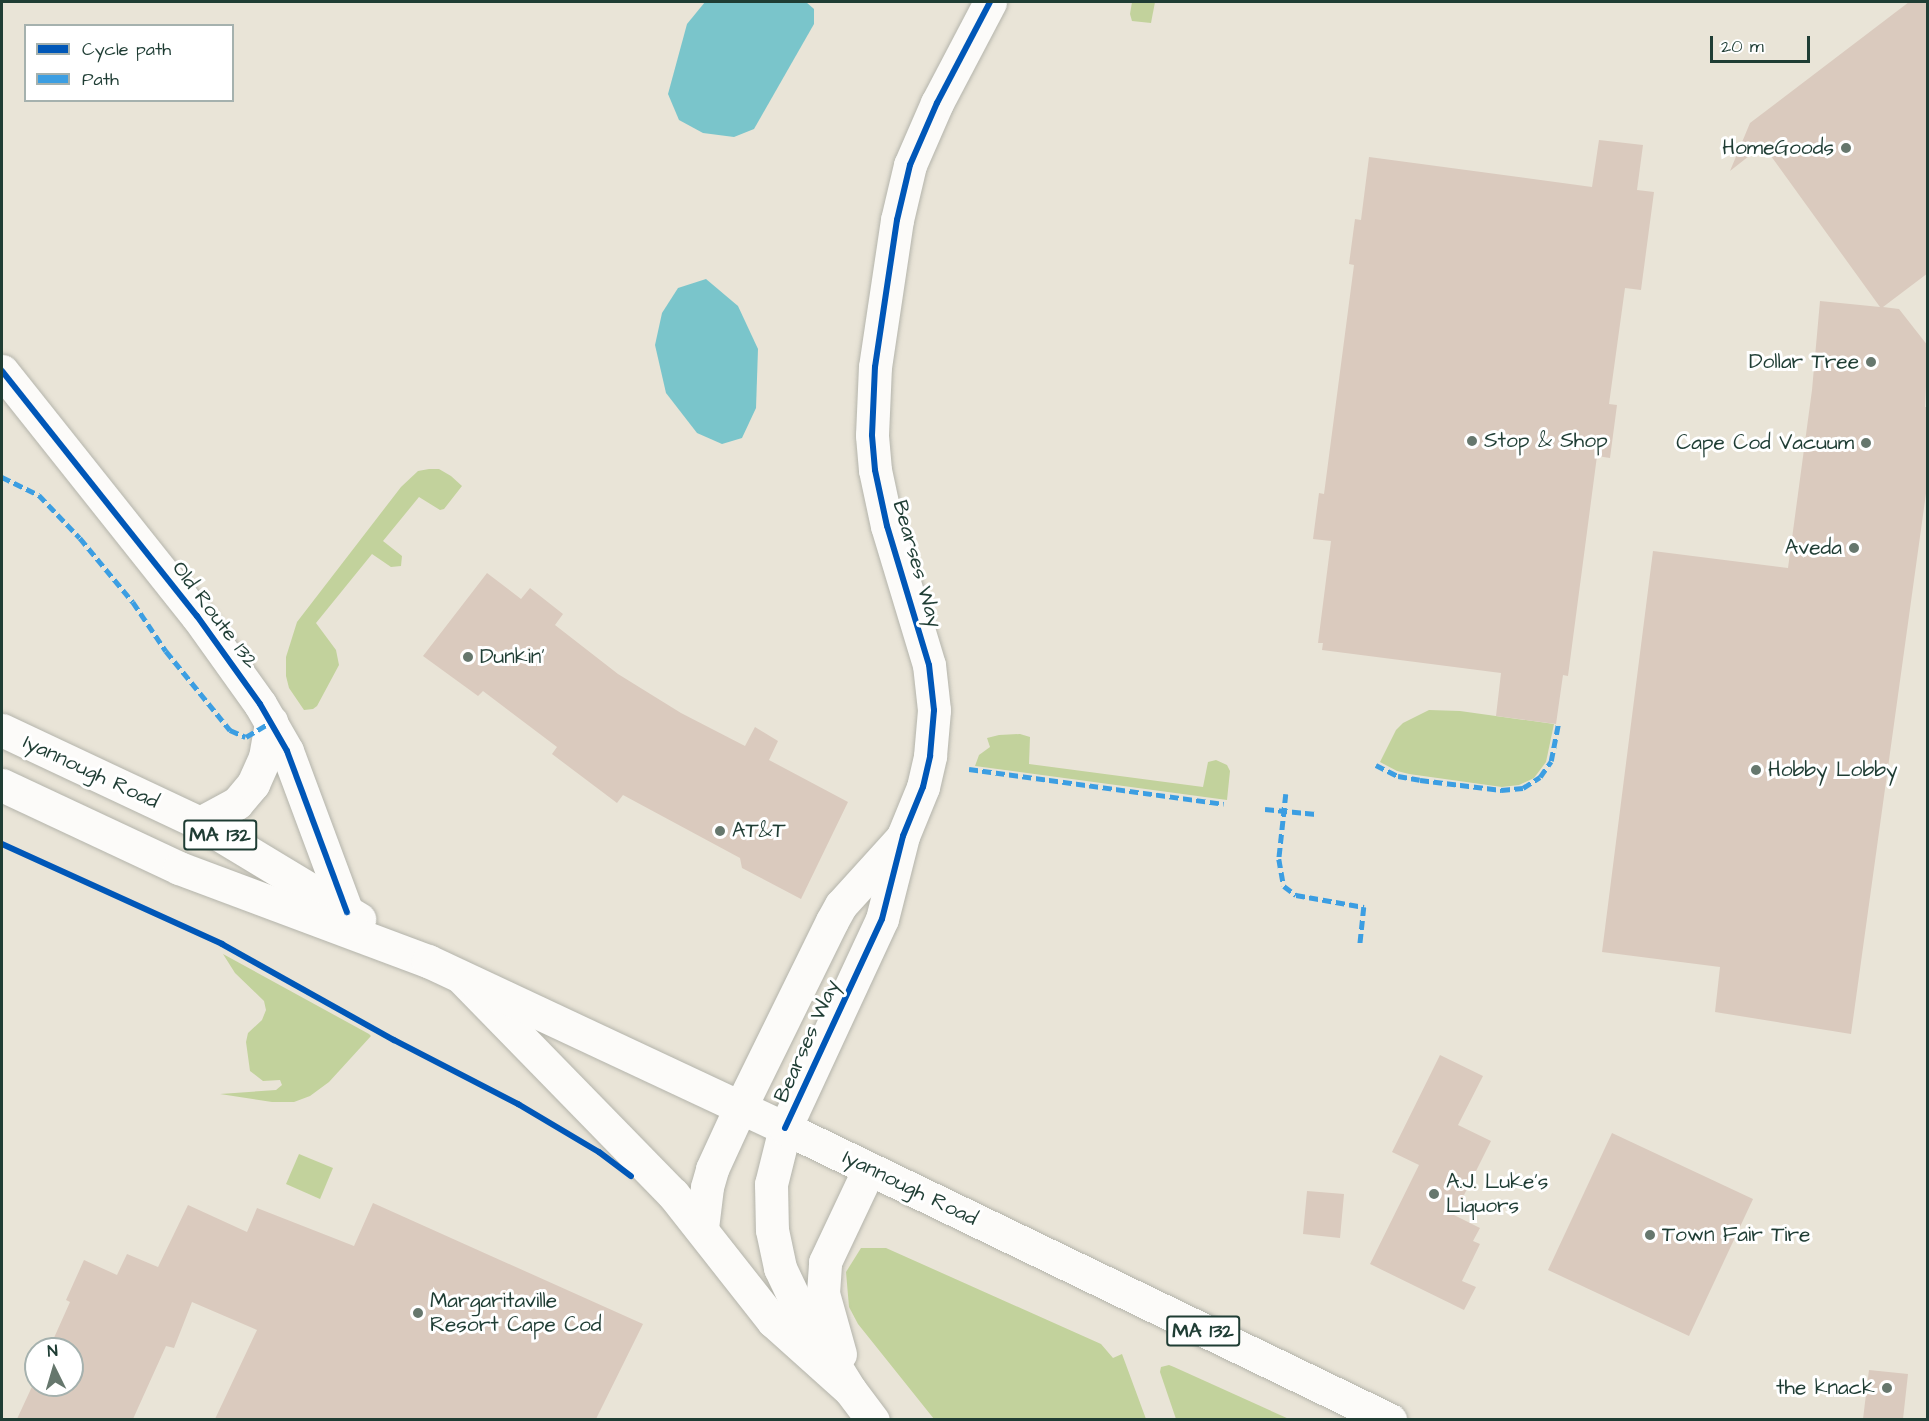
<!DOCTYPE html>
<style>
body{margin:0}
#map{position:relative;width:1929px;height:1421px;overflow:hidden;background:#e9e4d7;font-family:"Architects Daughter",sans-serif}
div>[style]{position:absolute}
.green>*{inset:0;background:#c2d29c}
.water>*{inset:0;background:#7ac5cb}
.building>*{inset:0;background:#dacabe}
.roads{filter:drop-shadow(0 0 2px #b4b4ab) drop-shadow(0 0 2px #b4b4ab)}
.minor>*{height:33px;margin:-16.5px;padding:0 16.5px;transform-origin:16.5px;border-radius:16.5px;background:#fcfbf9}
.secondary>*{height:33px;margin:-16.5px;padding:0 16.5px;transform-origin:16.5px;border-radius:16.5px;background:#fcfbf9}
.primary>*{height:33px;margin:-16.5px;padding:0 16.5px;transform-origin:16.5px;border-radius:16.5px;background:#fcfbf9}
.quiet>*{height:4.5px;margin-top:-2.25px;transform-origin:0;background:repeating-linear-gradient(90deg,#3c9ee2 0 9px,transparent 0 13.5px)}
.cycleway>*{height:6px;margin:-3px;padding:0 3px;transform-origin:3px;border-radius:3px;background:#0057b8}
.dots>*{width:16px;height:16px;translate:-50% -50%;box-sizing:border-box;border:3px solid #fff;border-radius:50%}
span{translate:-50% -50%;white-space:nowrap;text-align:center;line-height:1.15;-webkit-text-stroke:6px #fff;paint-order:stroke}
.shield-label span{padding:2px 4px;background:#fff;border:2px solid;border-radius:4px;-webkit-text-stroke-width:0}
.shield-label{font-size:20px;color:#1f3d34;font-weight:700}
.poi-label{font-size:21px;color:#1f3d34}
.right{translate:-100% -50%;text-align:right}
.left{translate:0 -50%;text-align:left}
.street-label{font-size:21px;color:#1f3d34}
.frame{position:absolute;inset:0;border:3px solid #1f3d34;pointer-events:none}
.legend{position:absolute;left:24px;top:24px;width:210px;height:78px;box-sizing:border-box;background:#fff;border:2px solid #a5b1ae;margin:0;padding:8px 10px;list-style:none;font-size:18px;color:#1f3d34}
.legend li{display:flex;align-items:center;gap:12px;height:30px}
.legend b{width:30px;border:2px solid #a5b1ae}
.north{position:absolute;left:24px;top:1337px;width:60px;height:60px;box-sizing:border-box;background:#fff;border:2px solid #a5b1ae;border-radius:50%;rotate:355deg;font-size:16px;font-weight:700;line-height:24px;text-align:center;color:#1f3d34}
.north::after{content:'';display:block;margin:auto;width:21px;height:27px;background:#66776d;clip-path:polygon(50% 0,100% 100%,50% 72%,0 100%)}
.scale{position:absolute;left:1710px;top:36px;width:100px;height:27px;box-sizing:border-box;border:3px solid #1f3d34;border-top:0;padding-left:8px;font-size:18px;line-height:21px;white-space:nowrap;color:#1f3d34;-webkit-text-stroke:4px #fff;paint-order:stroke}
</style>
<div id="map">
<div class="green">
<div style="clip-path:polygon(1132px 2px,1155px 2px,1151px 23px,1132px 21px,1130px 14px)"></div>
<div style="clip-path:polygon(429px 469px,439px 469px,451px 476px,462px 486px,444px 509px,440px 510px,419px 497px,383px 541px,402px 556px,401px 566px,391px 567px,372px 554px,316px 623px,336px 650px,339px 665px,317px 706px,313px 709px,304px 710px,289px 688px,286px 676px,286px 657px,297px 622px,401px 487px,418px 471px)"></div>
<div style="clip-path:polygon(1429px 710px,1460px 711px,1554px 724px,1546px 762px,1534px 778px,1519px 785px,1502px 787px,1409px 774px,1397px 771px,1380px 762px,1396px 730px,1403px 723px)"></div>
<div style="clip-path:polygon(1020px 734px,1030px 737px,1029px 764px,1203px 787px,1208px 762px,1216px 760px,1227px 765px,1230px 771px,1227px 800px,975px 766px,979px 755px,990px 747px,987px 738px,999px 735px)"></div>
<div style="clip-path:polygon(223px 954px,369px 1034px,371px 1036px,329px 1082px,310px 1096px,294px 1102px,272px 1102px,220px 1094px,276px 1090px,282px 1085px,280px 1080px,263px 1081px,250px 1071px,246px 1042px,248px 1033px,262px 1020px,266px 1010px,264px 1001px,235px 973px)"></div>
<div style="clip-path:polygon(299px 1154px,333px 1168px,320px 1199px,286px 1184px)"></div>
<div style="clip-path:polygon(861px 1248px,886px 1248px,1101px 1344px,1113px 1358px,1122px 1354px,1146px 1419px,934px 1419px,858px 1324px,849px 1307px,846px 1272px)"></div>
<div style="clip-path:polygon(1169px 1365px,1174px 1367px,1289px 1419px,1176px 1419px,1160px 1372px,1161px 1367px)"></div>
</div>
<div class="water">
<div style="clip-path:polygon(705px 2px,806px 2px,814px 9px,814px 24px,754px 129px,734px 137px,703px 133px,679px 120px,668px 94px,687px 24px)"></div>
<div style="clip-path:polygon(706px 279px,738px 306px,758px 349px,756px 408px,742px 438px,722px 444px,697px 433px,666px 393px,655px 345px,662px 313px,678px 288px)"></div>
</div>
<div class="building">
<div style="clip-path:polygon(1909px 2px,1928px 2px,1928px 273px,1883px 307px,1899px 309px,1928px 346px,1925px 407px,1928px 407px,1928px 479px,1851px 1034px,1715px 1012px,1720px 967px,1602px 952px,1653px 551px,1788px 568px,1812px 390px,1820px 301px,1880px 307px,1763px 145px,1730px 171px,1750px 123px)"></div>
<div style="clip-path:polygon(1599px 140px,1643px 145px,1637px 190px,1654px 192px,1641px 290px,1625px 288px,1609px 404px,1617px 405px,1610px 458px,1597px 456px,1568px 676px,1563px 675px,1556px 724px,1496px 716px,1501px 673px,1322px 650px,1323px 643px,1318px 643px,1331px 541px,1313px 539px,1319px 493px,1324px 494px,1354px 265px,1349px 264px,1355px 219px,1361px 220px,1369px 157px,1592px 187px)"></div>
<div style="clip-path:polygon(487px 573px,521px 599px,530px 588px,563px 614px,555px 625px,618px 674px,681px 713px,745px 746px,755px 727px,778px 741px,769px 760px,848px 802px,801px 899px,742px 868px,740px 858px,623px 795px,617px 803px,552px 754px,557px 747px,483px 691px,478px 696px,423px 656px)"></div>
<div style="clip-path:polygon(1440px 1055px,1483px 1076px,1458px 1125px,1491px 1141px,1454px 1215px,1480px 1228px,1473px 1241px,1480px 1244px,1462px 1281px,1476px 1287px,1464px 1310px,1370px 1264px,1419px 1165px,1392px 1152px)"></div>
<div style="clip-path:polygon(1612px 1133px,1753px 1199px,1689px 1336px,1548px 1270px)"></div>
<div style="clip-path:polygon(1307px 1191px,1344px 1194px,1340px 1238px,1303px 1234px)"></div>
<div style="clip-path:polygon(373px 1203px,643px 1324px,596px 1419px,215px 1419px,257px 1330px,192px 1302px,174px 1348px,166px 1346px,133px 1419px,17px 1419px,36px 1378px,36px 1385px,72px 1385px,72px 1349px,49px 1349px,70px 1302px,66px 1300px,84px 1260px,117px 1275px,127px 1254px,158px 1267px,188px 1205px,247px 1232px,257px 1208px,354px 1246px)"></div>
<div style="clip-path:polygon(1869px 1370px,1908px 1374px,1903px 1419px,1863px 1419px)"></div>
</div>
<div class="roads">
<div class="minor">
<div style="left:2px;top:371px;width:313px;rotate:51.5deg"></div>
<div style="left:197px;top:616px;width:108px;rotate:54.4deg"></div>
<div style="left:260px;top:704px;width:54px;rotate:60.1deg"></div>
<div style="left:287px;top:751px;width:172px;rotate:69.6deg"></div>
<div style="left:200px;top:823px;width:42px;rotate:-28.4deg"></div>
<div style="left:237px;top:803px;width:25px;rotate:-50deg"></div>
<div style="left:253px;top:784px;width:30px;rotate:-66deg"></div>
<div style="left:265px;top:757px;width:36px;rotate:-80deg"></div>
<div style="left:740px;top:1108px;width:208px;rotate:-63.8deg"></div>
<div style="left:832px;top:921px;width:18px;rotate:-61deg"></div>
<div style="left:841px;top:905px;width:88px;rotate:-47.8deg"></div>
<div style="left:785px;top:1128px;width:230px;rotate:-65.1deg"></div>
<div style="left:882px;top:919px;width:86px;rotate:-75.8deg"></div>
<div style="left:903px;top:836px;width:53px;rotate:-67.8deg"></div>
<div style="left:923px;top:787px;width:32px;rotate:-77deg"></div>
<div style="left:930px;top:756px;width:46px;rotate:-85deg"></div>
<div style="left:934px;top:710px;width:45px;rotate:-96.3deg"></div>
<div style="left:929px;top:665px;width:145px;rotate:-106.8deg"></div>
<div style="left:887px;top:526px;width:57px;rotate:-102.1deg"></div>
<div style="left:875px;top:470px;width:35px;rotate:-95deg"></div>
<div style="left:872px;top:435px;width:68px;rotate:-87.5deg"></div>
<div style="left:875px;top:367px;width:149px;rotate:-81.5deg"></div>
<div style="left:897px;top:220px;width:57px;rotate:-76.7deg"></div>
<div style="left:910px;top:165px;width:68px;rotate:-66.5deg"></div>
<div style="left:937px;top:103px;width:114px;rotate:-62.3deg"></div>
</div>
<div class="secondary">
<div style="left:462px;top:978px;width:302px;rotate:45.7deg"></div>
<div style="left:673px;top:1194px;width:162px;rotate:51.8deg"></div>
<div style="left:773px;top:1321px;width:103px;rotate:41.9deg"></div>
<div style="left:785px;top:1128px;width:58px;rotate:104deg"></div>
<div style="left:771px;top:1184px;width:46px;rotate:88.8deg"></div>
<div style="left:772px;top:1230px;width:39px;rotate:78deg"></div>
<div style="left:780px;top:1268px;width:44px;rotate:64.6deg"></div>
<div style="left:799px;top:1308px;width:97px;rotate:58.1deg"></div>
<div style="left:850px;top:1390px;width:38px;rotate:53deg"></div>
<div style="left:702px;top:1228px;width:41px;rotate:-83deg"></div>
<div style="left:707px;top:1187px;width:19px;rotate:-74deg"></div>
<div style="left:712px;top:1169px;width:67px;rotate:-65.3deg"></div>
<div style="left:840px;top:1354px;width:63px;rotate:-105.6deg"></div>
<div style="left:823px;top:1293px;width:31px;rotate:-86deg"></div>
<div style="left:825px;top:1262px;width:103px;rotate:-64.7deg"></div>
</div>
<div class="primary">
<div style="left:2px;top:730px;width:219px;rotate:25.2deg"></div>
<div style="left:200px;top:823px;width:186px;rotate:31.1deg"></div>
<div style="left:2px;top:785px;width:195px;rotate:25.1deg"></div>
<div style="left:179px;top:868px;width:266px;rotate:20.5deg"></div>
<div style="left:428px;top:961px;width:394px;rotate:25.1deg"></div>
<div style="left:785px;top:1128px;width:672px;rotate:25.76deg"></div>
</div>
</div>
<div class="quiet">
<div style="left:2px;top:477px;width:41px;rotate:25.9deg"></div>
<div style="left:39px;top:495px;width:59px;rotate:46.4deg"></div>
<div style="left:80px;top:538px;width:83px;rotate:50.4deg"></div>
<div style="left:133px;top:602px;width:59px;rotate:56deg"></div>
<div style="left:166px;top:651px;width:102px;rotate:51deg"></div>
<div style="left:230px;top:730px;width:17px;rotate:24deg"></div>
<div style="left:246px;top:737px;width:29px;rotate:-31deg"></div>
<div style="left:1376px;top:765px;width:25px;rotate:27deg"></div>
<div style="left:1398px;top:776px;width:22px;rotate:10deg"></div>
<div style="left:1420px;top:780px;width:82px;rotate:7deg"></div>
<div style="left:1501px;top:790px;width:22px;rotate:-5deg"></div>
<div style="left:1523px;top:788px;width:20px;rotate:-33deg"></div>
<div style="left:1540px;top:777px;width:19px;rotate:-55deg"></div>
<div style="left:1551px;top:761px;width:38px;rotate:-79deg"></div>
<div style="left:969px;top:769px;width:257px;rotate:7.8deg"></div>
<div style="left:1286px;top:794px;width:65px;rotate:96.1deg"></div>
<div style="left:1279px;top:859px;width:27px;rotate:80deg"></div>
<div style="left:1284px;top:886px;width:15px;rotate:37deg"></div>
<div style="left:1296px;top:895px;width:69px;rotate:10deg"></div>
<div style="left:1364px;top:907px;width:38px;rotate:96deg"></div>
<div style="left:1265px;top:809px;width:51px;rotate:5.6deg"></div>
</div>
<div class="cycleway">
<div style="left:2px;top:371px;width:313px;rotate:51.5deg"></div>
<div style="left:197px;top:616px;width:108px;rotate:54.4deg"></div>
<div style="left:260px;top:704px;width:54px;rotate:60.1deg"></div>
<div style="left:287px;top:751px;width:172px;rotate:69.6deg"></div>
<div style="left:2px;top:844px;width:242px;rotate:24.4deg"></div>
<div style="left:222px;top:944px;width:197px;rotate:29.2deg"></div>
<div style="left:394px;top:1040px;width:140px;rotate:27.3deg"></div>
<div style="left:518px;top:1104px;width:94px;rotate:30.7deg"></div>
<div style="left:599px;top:1152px;width:40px;rotate:37deg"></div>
<div style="left:785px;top:1128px;width:230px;rotate:-65.1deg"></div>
<div style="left:882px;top:919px;width:86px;rotate:-75.8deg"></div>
<div style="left:903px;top:836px;width:53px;rotate:-67.8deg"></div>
<div style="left:923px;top:787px;width:32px;rotate:-77deg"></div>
<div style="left:930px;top:756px;width:46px;rotate:-85deg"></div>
<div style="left:934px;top:710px;width:45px;rotate:-96.3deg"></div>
<div style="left:929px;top:665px;width:145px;rotate:-106.8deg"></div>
<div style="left:887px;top:526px;width:57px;rotate:-102.1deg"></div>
<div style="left:875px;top:470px;width:35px;rotate:-95deg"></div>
<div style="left:872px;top:435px;width:68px;rotate:-87.5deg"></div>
<div style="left:875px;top:367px;width:149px;rotate:-81.5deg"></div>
<div style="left:897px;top:220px;width:57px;rotate:-76.7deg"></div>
<div style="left:910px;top:165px;width:68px;rotate:-66.5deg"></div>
<div style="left:937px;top:103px;width:114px;rotate:-62.3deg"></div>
</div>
<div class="dots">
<div style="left:1846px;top:148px;background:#66776d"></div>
<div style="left:1871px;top:362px;background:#66776d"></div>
<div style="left:1472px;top:441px;background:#66776d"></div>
<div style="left:1866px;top:443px;background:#66776d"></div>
<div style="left:1854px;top:548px;background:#66776d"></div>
<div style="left:468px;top:657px;background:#66776d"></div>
<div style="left:1756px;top:770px;background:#66776d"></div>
<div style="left:720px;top:831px;background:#66776d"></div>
<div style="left:1434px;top:1194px;background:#66776d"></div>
<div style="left:1650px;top:1235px;background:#66776d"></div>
<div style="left:418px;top:1313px;background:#66776d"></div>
<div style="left:1887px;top:1388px;background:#66776d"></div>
</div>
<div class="shield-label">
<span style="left:220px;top:835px">MA 132</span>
<span style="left:1203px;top:1331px">MA 132</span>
</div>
<div class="poi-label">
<span class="right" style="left:1834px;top:148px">HomeGoods</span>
<span class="right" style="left:1859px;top:362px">Dollar Tree</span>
<span class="left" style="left:1484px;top:441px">Stop &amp; Shop</span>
<span class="right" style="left:1854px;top:443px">Cape Cod Vacuum</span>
<span class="right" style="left:1842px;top:548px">Aveda</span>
<span class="left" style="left:480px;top:657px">Dunkin'</span>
<span class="left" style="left:1768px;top:770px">Hobby Lobby</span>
<span class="left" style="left:732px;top:831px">AT&amp;T</span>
<span class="left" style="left:1446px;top:1194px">A.J. Luke's<br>Liquors</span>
<span class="left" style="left:1662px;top:1235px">Town Fair Tire</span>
<span class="left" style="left:430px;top:1313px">Margaritaville<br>Resort Cape Cod</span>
<span class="right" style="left:1875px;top:1388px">the knack</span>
</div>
<div class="street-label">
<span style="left:917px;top:564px;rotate:74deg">Bearses Way</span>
<span style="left:215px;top:615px;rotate:53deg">Old Route 132</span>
<span style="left:91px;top:772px;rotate:25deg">Iyannough Road</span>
<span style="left:807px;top:1041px;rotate:-66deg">Bearses Way</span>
<span style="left:910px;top:1188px;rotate:26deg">Iyannough Road</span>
</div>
<div class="frame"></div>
<ul class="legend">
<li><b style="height:8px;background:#0057b8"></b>Cycle path</li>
<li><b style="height:8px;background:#3c9ee2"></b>Path</li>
</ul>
<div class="north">N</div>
<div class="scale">20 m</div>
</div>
